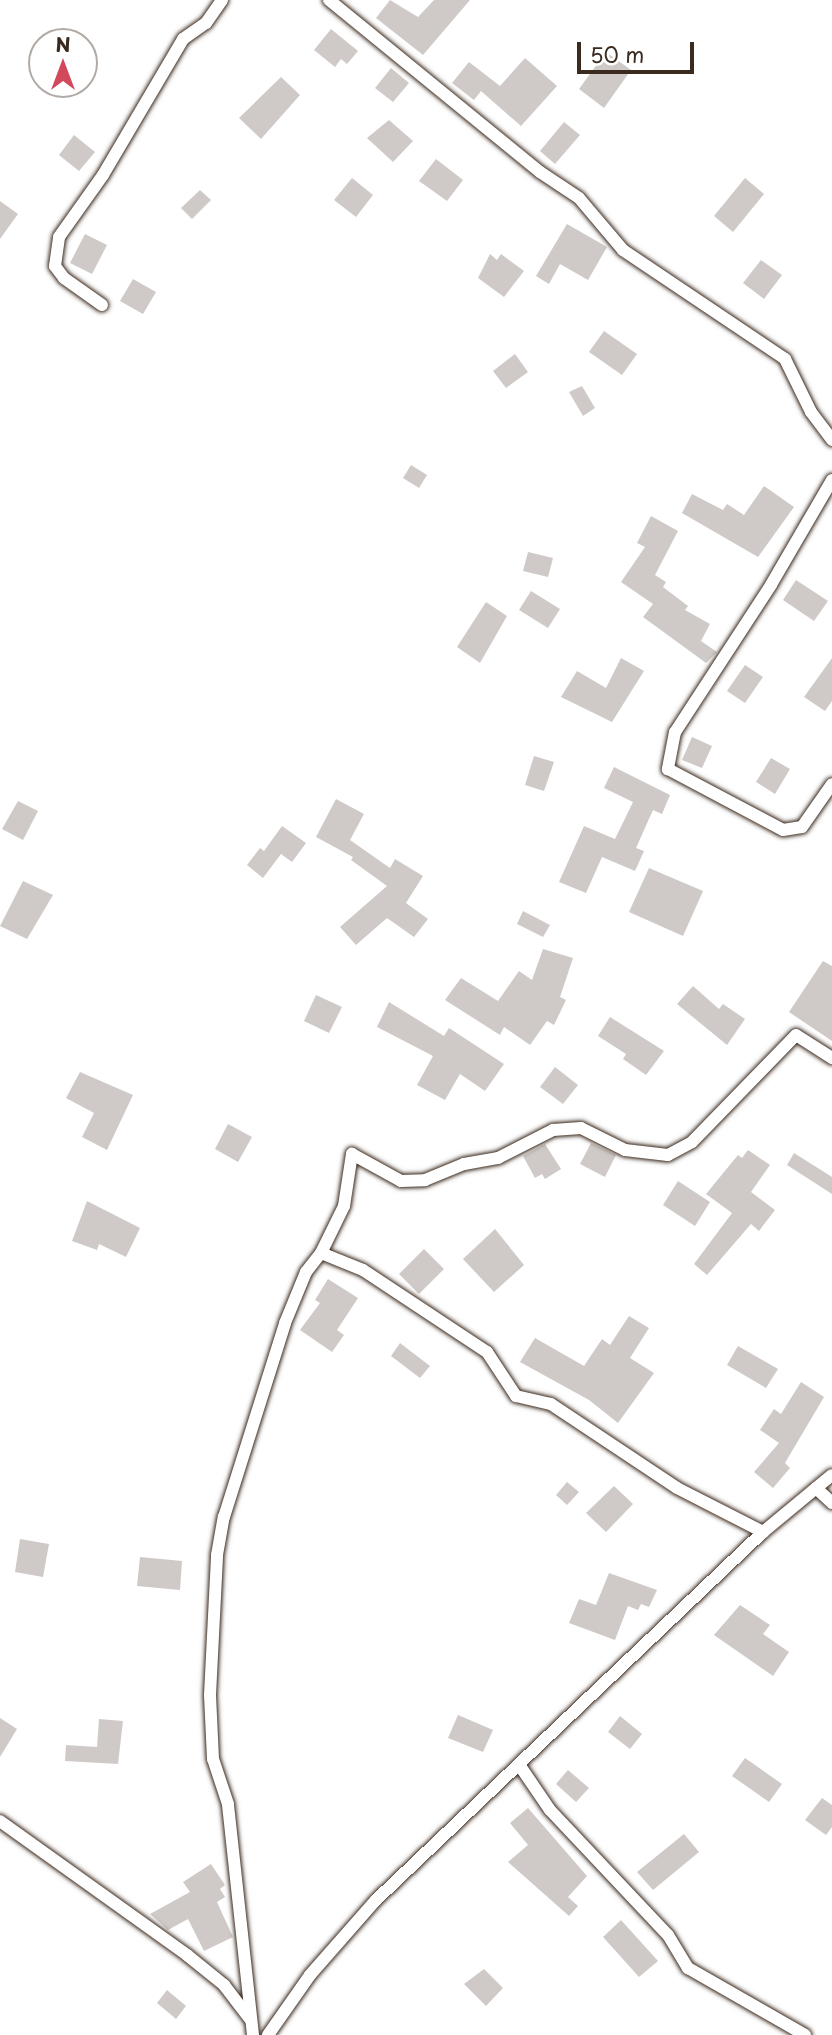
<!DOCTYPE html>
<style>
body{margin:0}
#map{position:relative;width:832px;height:2035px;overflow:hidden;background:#fff;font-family:"Playpen Sans",sans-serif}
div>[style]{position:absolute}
.building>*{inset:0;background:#cfcac7}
.roads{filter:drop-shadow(0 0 2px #3b2a1e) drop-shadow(0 0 2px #3b2a1e)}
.street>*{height:12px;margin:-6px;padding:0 6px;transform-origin:6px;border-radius:6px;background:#fff}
span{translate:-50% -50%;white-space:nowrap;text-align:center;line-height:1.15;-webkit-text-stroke:6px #fff;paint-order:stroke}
.north{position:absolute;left:28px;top:28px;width:70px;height:70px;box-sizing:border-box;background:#fff;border:2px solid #b1aaa5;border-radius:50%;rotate:0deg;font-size:19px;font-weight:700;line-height:28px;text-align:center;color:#3b2a1e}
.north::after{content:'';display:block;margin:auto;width:24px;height:32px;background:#d1495b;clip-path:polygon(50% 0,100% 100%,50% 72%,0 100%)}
.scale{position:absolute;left:577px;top:42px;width:117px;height:32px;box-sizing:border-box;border:4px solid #3b2a1e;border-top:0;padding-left:9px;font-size:21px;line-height:24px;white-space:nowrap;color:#3b2a1e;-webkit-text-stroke:5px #fff;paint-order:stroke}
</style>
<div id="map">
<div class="building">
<div style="clip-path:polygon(390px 0,418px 17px,434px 0,470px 0,423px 55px,376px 18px)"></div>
<div style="clip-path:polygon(331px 29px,358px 51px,347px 64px,341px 59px,335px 67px,314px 50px)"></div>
<div style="clip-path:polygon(606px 52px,631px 70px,604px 108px,579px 89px)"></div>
<div style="clip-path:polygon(525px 58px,557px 86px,521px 126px,481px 91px,474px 100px,452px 83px,469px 62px,500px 86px)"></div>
<div style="clip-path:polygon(391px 68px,409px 83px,393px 102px,375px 88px)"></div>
<div style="clip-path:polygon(281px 77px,300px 95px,261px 139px,239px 118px)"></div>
<div style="clip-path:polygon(389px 120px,413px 141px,393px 162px,367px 138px)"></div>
<div style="clip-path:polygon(564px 122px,580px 135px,555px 164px,540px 151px)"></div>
<div style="clip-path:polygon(74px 135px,95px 152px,79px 171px,59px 155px)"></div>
<div style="clip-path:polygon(436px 159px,463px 180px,447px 201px,419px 181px)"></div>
<div style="clip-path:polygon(352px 178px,373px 195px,356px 217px,334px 200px)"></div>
<div style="clip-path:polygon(745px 178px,764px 194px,733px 232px,714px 216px)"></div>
<div style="clip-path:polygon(200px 190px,211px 200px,192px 219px,181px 208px)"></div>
<div style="clip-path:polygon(0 201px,18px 214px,0 239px)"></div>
<div style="clip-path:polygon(567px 224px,607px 247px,588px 280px,560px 264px,549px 284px,536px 276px)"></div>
<div style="clip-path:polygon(85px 234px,107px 245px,92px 274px,70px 263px)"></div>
<div style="clip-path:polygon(490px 254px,497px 260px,501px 254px,524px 271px,504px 297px,478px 278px)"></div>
<div style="clip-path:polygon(761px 260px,782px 275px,764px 299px,743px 283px)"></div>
<div style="clip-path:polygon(133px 279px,156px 292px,143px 314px,120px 301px)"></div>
<div style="clip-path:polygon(604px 331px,637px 354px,622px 375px,589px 352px)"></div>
<div style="clip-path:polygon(515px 354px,528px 372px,506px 388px,493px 371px)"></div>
<div style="clip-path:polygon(582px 386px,595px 408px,583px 416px,569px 392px)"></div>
<div style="clip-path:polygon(411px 465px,427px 475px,419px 488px,403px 478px)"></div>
<div style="clip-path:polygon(764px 486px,794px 507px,758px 557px,682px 513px,692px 494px,723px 510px,727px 504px,744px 515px)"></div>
<div style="clip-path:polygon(651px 516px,678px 531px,655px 575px,666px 582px,663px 587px,688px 606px,685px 610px,710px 624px,701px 641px,717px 652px,706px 663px,643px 617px,653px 604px,621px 582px,645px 547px,637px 543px)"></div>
<div style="clip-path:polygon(528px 552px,553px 558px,548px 577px,523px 571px)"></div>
<div style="clip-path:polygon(796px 580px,828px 601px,814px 621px,783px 600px)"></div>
<div style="clip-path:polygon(531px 591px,560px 609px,548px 628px,519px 610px)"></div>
<div style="clip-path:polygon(486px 602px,507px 616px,480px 663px,457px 647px)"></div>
<div style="clip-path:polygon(621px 658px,644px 671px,612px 722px,561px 697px,577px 671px,606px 688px)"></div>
<div style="clip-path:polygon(832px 658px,832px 701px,825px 711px,804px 697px)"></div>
<div style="clip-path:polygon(745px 665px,763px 677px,745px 703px,727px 691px)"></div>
<div style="clip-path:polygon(692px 737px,712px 746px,702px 768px,682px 760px)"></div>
<div style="clip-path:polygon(534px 756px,554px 762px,544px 791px,525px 785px)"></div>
<div style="clip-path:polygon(771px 758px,790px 769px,775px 794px,756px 782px)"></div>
<div style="clip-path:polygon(614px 767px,670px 795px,662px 814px,653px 810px,636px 848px,644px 851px,635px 871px,602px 857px,586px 893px,559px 882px,584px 826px,615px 839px,633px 802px,604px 788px)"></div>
<div style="clip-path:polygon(336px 799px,364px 814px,350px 840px,390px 868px,395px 859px,423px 876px,406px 903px,428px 919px,414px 937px,387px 918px,356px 945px,340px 927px,387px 886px,351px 860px,353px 857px,316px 837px)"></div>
<div style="clip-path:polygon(18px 801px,38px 811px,23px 840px,2px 829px)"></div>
<div style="clip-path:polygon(282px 826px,306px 843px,292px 862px,281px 854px,263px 878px,247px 865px,260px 848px,264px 851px)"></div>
<div style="clip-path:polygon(649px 868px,703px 891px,683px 936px,629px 912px)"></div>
<div style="clip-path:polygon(23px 881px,53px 895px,27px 939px,0 926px)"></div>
<div style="clip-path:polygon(523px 911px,550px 925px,543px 937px,517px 924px)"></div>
<div style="clip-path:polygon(543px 949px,573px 958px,560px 997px,566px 1000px,554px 1025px,547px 1021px,530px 1045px,504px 1027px,500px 1035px,445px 1000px,461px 978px,498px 1001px,519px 971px,532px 980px)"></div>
<div style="clip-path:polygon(823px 961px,832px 966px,832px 1041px,789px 1012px)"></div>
<div style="clip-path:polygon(693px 986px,719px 1009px,723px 1004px,745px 1019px,727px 1045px,677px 1004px)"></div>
<div style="clip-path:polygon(316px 995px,342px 1007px,329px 1033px,304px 1021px)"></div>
<div style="clip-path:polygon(389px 1002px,444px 1036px,449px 1028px,504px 1064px,485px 1091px,460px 1074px,445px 1100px,417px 1085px,433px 1056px,377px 1027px)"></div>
<div style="clip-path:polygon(610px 1017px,664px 1051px,646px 1075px,623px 1059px,626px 1054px,598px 1036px)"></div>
<div style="clip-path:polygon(555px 1067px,578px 1085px,563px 1104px,540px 1087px)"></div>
<div style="clip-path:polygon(80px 1072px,133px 1095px,107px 1150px,82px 1137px,94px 1113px,66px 1098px)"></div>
<div style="clip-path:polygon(228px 1124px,252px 1137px,238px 1162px,215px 1149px)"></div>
<div style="clip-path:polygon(591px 1143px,616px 1155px,605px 1177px,580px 1164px)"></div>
<div style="clip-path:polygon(545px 1144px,561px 1169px,545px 1179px,542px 1174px,535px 1178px,523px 1156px)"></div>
<div style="clip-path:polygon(748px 1150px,770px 1165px,751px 1192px,775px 1210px,759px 1231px,751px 1224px,707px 1275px,694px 1264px,732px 1213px,706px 1194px,738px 1155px,742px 1158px)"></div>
<div style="clip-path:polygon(794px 1153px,832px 1177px,832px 1194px,787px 1165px)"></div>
<div style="clip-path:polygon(678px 1181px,710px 1202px,695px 1226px,663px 1205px)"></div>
<div style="clip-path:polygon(87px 1201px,140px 1228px,126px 1257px,99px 1244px,97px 1250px,72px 1241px)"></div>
<div style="clip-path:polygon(495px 1229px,524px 1265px,494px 1292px,463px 1259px)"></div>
<div style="clip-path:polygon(424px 1249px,444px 1269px,419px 1294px,399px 1274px)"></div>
<div style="clip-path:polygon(328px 1279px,358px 1298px,337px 1330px,344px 1335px,332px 1352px,300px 1330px,320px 1303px,315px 1300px)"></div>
<div style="clip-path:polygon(629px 1316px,649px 1328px,630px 1358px,654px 1373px,618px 1423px,589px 1400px,520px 1362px,535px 1338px,584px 1366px,602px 1339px,610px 1345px)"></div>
<div style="clip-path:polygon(400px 1343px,430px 1366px,420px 1378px,391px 1356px)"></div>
<div style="clip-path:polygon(738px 1346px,778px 1369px,766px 1388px,727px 1365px)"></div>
<div style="clip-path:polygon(801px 1382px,824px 1397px,785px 1463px,790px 1468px,773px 1488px,754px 1472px,779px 1443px,760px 1430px,774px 1409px,781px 1414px)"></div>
<div style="clip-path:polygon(567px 1482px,579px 1492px,567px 1505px,556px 1495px)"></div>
<div style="clip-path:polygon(614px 1486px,633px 1504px,606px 1532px,586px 1513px)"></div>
<div style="clip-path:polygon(20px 1539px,49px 1544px,43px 1577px,15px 1572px)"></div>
<div style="clip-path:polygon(140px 1557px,182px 1561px,180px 1590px,137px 1586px)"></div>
<div style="clip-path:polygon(609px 1573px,657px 1590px,649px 1607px,641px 1604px,638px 1610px,628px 1606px,615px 1640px,569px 1623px,579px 1599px,596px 1605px)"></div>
<div style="clip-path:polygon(740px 1605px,770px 1625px,763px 1634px,789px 1652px,773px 1676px,714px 1635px)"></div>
<div style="clip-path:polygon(458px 1715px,493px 1730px,483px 1752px,448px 1738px)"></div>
<div style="clip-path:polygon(620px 1716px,642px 1734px,630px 1749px,608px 1732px)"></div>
<div style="clip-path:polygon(0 1718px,17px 1729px,0 1757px)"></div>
<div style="clip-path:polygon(99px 1719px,123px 1721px,118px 1764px,65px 1761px,66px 1745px,97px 1747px)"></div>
<div style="clip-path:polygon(745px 1758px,782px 1784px,769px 1802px,732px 1776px)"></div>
<div style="clip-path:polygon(568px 1770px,589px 1788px,576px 1802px,556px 1784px)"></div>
<div style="clip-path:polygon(822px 1798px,832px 1805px,832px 1827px,826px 1835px,805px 1820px)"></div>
<div style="clip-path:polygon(528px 1808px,587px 1876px,568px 1897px,578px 1906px,569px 1916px,508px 1862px,528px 1845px,510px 1823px)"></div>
<div style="clip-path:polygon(684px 1834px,699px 1852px,653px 1890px,637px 1872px)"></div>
<div style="clip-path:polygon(211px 1864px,225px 1885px,220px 1889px,225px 1897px,217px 1902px,233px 1937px,204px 1951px,188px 1919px,168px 1930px,150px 1914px,190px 1892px,183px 1882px)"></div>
<div style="clip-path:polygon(621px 1920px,658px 1961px,639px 1977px,603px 1937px)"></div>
<div style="clip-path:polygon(484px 1969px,503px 1988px,486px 2006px,464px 1984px)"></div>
<div style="clip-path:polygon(167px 1990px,186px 2006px,176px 2019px,157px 2003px)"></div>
</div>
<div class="roads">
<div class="street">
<div style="left:329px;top:0;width:272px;rotate:39.2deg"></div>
<div style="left:540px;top:172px;width:47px;rotate:33.7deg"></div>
<div style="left:579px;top:198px;width:68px;rotate:49.8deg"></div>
<div style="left:623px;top:250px;width:195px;rotate:33.9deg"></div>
<div style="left:785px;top:359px;width:59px;rotate:63.9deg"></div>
<div style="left:811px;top:412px;width:35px;rotate:53deg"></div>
<div style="left:102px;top:305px;width:47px;rotate:-144.6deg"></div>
<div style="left:64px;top:278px;width:15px;rotate:-127deg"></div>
<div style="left:55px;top:266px;width:29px;rotate:-82deg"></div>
<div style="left:59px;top:237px;width:76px;rotate:-54.6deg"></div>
<div style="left:103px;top:175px;width:158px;rotate:-59.5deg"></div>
<div style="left:183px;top:39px;width:28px;rotate:-35deg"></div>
<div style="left:206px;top:23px;width:28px;rotate:-55deg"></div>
<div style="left:832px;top:480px;width:121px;rotate:120.2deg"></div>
<div style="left:771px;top:585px;width:176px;rotate:123.1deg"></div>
<div style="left:675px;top:732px;width:38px;rotate:101deg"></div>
<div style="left:668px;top:769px;width:130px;rotate:27.9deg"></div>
<div style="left:783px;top:830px;width:19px;rotate:-9deg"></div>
<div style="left:802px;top:827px;width:52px;rotate:-55.1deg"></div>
<div style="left:321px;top:1253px;width:45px;rotate:22deg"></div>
<div style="left:363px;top:1270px;width:149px;rotate:33.5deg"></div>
<div style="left:487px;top:1352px;width:53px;rotate:56.6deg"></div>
<div style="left:516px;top:1396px;width:36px;rotate:13deg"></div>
<div style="left:551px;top:1404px;width:151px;rotate:33.7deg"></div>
<div style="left:677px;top:1488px;width:97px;rotate:27.1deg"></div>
<div style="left:816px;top:1488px;width:22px;rotate:43deg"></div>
<div style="left:520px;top:1766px;width:53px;rotate:55.7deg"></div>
<div style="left:550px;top:1810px;width:172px;rotate:46.7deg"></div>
<div style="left:668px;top:1935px;width:39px;rotate:59deg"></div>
<div style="left:688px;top:1968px;width:135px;rotate:29.8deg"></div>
<div style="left:0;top:1821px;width:230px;rotate:35.6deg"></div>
<div style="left:187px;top:1955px;width:48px;rotate:39deg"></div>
<div style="left:224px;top:1985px;width:43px;rotate:52.6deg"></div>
<div style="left:253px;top:2035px;width:232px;rotate:-96.2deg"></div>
<div style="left:228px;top:1804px;width:47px;rotate:-108.4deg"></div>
<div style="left:213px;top:1759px;width:64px;rotate:-92.7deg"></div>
<div style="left:210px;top:1695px;width:140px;rotate:-87.1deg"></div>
<div style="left:217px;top:1555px;width:39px;rotate:-80deg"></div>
<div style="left:224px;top:1517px;width:203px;rotate:-72.5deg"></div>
<div style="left:285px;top:1323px;width:55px;rotate:-67.6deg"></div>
<div style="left:306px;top:1272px;width:24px;rotate:-52deg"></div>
<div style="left:321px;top:1253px;width:52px;rotate:-63.9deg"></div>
<div style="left:344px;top:1206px;width:53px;rotate:-81.3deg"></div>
<div style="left:352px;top:1154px;width:56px;rotate:28.9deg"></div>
<div style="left:401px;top:1181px;width:24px;rotate:-2deg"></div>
<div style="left:425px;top:1180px;width:42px;rotate:-22.3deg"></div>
<div style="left:464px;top:1164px;width:35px;rotate:-10deg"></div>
<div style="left:498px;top:1158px;width:62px;rotate:-27deg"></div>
<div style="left:553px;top:1130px;width:28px;rotate:-4deg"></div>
<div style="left:581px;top:1128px;width:49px;rotate:26.6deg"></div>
<div style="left:625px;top:1150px;width:43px;rotate:6.6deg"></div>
<div style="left:668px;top:1155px;width:27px;rotate:-28deg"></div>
<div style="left:692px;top:1142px;width:149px;rotate:-45.8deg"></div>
<div style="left:796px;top:1035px;width:43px;rotate:32.6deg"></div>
<div style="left:268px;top:2035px;width:73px;rotate:-55deg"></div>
<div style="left:310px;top:1975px;width:100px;rotate:-48.7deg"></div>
<div style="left:376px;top:1900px;width:534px;rotate:-43.56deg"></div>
<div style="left:763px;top:1532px;width:89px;rotate:-39.6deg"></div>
</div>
</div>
<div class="north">N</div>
<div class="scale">50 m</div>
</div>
